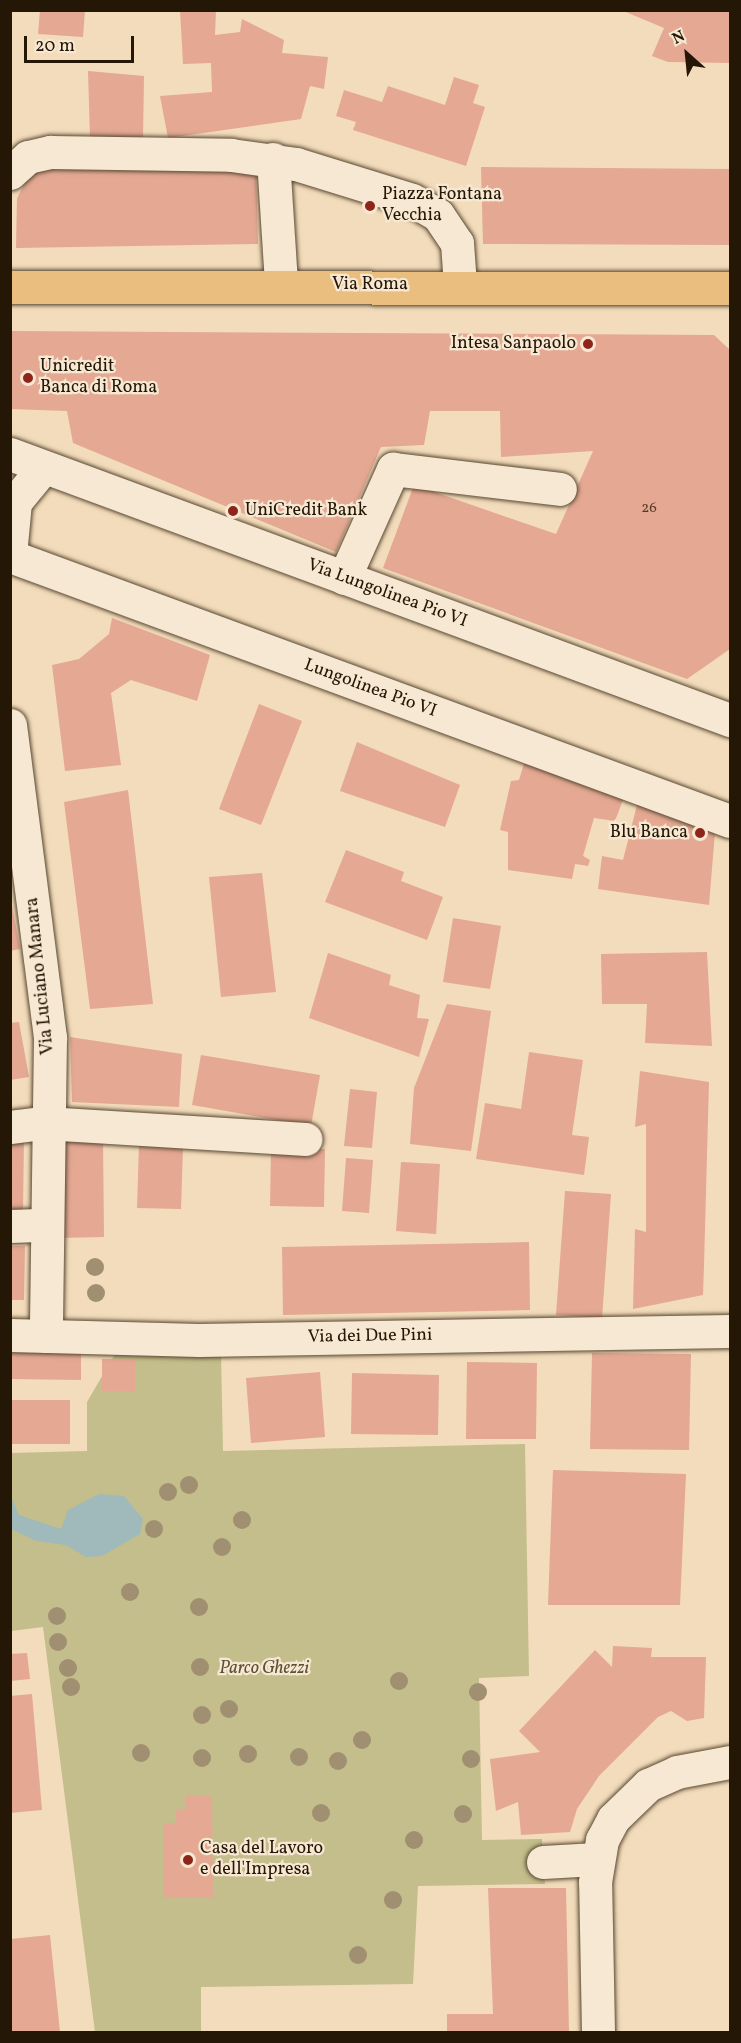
<!DOCTYPE html>
<style>
body{margin:0}
#map{position:relative;width:741px;height:2043px;overflow:hidden;background:#f3dcbb;font-family:Vollkorn,serif}
div>[style]{position:absolute}
.green>*{inset:0;background:#c3be8b}
.water>*{inset:0;background:#a0b9ba}
.building>*{inset:0;background:#e4a893}
.roads{filter:drop-shadow(0 0 2px #584832) drop-shadow(0 0 2px #584832)}
.minor>*{height:33px;margin:-16.5px;padding:0 16.5px;transform-origin:16.5px;border-radius:16.5px;background:#f7e8d3}
.major>*{height:33px;margin:-16.5px;padding:0 16.5px;transform-origin:16.5px;border-radius:16.5px;background:#eabe7e}
.trees>*{width:18px;height:18px;margin:-9px;border-radius:50%;background:#a09071}
.dots>*{width:16px;height:16px;translate:-50% -50%;box-sizing:border-box;border:3px solid #f7e8d3;border-radius:50%}
span{translate:-50% -50%;white-space:nowrap;text-align:center;line-height:1.15;-webkit-text-stroke:4.5px #f7e8d3;paint-order:stroke}
.number-label{font-size:15px;color:#553b28}
.number-label span{-webkit-text-stroke-width:0}
.poi-label{font-size:18px;color:#251705}
.left{translate:0 -50%;text-align:left}
.right{translate:-100% -50%;text-align:right}
.street-label{font-size:18px;color:#251705}
.park-label{font-size:18px;color:#5c5134;font-style:italic}
.frame{position:absolute;inset:0;border:12px solid #251705;pointer-events:none}
.north{position:absolute;left:657px;top:24px;width:60px;height:60px;-webkit-text-stroke:4px #f7e8d3;paint-order:stroke;rotate:333deg;font-size:16px;font-weight:700;line-height:24px;text-align:center;color:#251705}
.north::after{content:'';display:block;margin:auto;width:21px;height:27px;background:#251705;clip-path:polygon(50% 0,100% 100%,50% 72%,0 100%)}
.scale{position:absolute;left:24px;top:36px;width:110px;height:27px;box-sizing:border-box;border:3px solid #251705;border-top:0;padding-left:8px;font-size:18px;line-height:21px;white-space:nowrap;color:#251705;-webkit-text-stroke:4px #f7e8d3;paint-order:stroke}
</style>
<div id="map">
<div class="green">
<div style="clip-path:polygon(115px 1354px,221px 1354px,223px 1451px,525px 1444px,529px 1676px,479px 1678px,482px 1840px,542px 1839px,545px 1884px,418px 1886px,413px 1984px,201px 1987px,201px 2032px,95px 2032px,43px 1627px,11px 1631px,11px 1453px,87px 1451px,87px 1402px)"></div>
</div>
<div class="water">
<div style="clip-path:polygon(99px 1494px,124px 1496px,143px 1519px,140px 1534px,102px 1556px,86px 1557px,66px 1545px,36px 1541px,11px 1529px,11px 1497px,19px 1515px,61px 1529px,68px 1510px)"></div>
</div>
<div class="building">
<div style="clip-path:polygon(40px 10px,85px 10px,83px 37px,38px 34px)"></div>
<div style="clip-path:polygon(180px 10px,216px 10px,215px 35px,240px 32px,242px 19px,284px 40px,282px 53px,328px 57px,324px 89px,310px 86px,301px 119px,168px 138px,160px 96px,212px 92px,211px 63px,183px 64px)"></div>
<div style="clip-path:polygon(621px 10px,730px 10px,730px 63px,668px 62px,652px 56px,664px 28px)"></div>
<div style="clip-path:polygon(88px 71px,144px 76px,143px 138px,90px 137px)"></div>
<div style="clip-path:polygon(454px 77px,479px 85px,473px 103px,485px 107px,466px 166px,353px 130px,356px 122px,336px 116px,344px 90px,382px 102px,388px 86px,445px 105px)"></div>
<div style="clip-path:polygon(34px 166px,256px 167px,258px 244px,16px 248px,17px 198px)"></div>
<div style="clip-path:polygon(481px 167px,730px 169px,730px 245px,483px 244px)"></div>
<div style="clip-path:polygon(10px 331px,714px 335px,730px 350px,730px 649px,687px 679px,383px 568px,414px 485px,556px 534px,593px 451px,501px 457px,500px 411px,430px 411px,424px 445px,381px 447px,336px 552px,73px 443px,67px 411px,10px 409px)"></div>
<div style="clip-path:polygon(112px 618px,210px 655px,197px 701px,131px 680px,111px 693px,121px 765px,65px 771px,52px 665px,79px 659px,109px 634px)"></div>
<div style="clip-path:polygon(259px 704px,302px 721px,261px 825px,219px 809px)"></div>
<div style="clip-path:polygon(357px 742px,460px 785px,445px 827px,340px 791px)"></div>
<div style="clip-path:polygon(526px 757px,627px 789px,615px 821px,594px 818px,583px 856px,590px 860px,588px 866px,575px 864px,572px 879px,508px 870px,508px 832px,500px 830px,511px 781px,519px 780px)"></div>
<div style="clip-path:polygon(128px 790px,153px 1004px,90px 1009px,64px 802px)"></div>
<div style="clip-path:polygon(639px 797px,716px 820px,709px 905px,598px 889px,602px 856px,623px 860px)"></div>
<div style="clip-path:polygon(346px 850px,404px 872px,401px 881px,443px 897px,427px 940px,325px 902px)"></div>
<div style="clip-path:polygon(262px 873px,276px 992px,221px 997px,209px 877px)"></div>
<div style="clip-path:polygon(10px 895px,20px 949px,10px 951px)"></div>
<div style="clip-path:polygon(453px 918px,501px 926px,490px 989px,443px 982px)"></div>
<div style="clip-path:polygon(707px 952px,712px 1046px,645px 1043px,647px 1004px,602px 1004px,601px 954px)"></div>
<div style="clip-path:polygon(328px 953px,391px 975px,389px 985px,420px 995px,417px 1018px,429px 1019px,419px 1057px,309px 1018px)"></div>
<div style="clip-path:polygon(447px 1004px,491px 1011px,471px 1151px,410px 1144px,414px 1088px)"></div>
<div style="clip-path:polygon(19px 1022px,29px 1077px,10px 1080px,10px 1023px)"></div>
<div style="clip-path:polygon(70px 1037px,182px 1054px,179px 1107px,72px 1102px)"></div>
<div style="clip-path:polygon(529px 1052px,583px 1060px,572px 1135px,589px 1137px,584px 1175px,476px 1159px,485px 1103px,521px 1109px)"></div>
<div style="clip-path:polygon(201px 1055px,320px 1075px,311px 1126px,192px 1105px)"></div>
<div style="clip-path:polygon(640px 1071px,709px 1082px,704px 1265px,703px 1295px,633px 1309px,635px 1229px,646px 1232px,646px 1124px,635px 1127px)"></div>
<div style="clip-path:polygon(350px 1089px,377px 1092px,372px 1148px,344px 1146px)"></div>
<div style="clip-path:polygon(24px 1136px,23px 1213px,10px 1212px,10px 1138px)"></div>
<div style="clip-path:polygon(103px 1141px,104px 1237px,57px 1238px,57px 1142px)"></div>
<div style="clip-path:polygon(139px 1145px,183px 1147px,181px 1209px,137px 1208px)"></div>
<div style="clip-path:polygon(271px 1148px,325px 1149px,324px 1207px,270px 1206px)"></div>
<div style="clip-path:polygon(346px 1158px,373px 1160px,369px 1213px,342px 1211px)"></div>
<div style="clip-path:polygon(401px 1162px,440px 1164px,436px 1234px,396px 1231px)"></div>
<div style="clip-path:polygon(565px 1191px,611px 1194px,602px 1318px,556px 1315px)"></div>
<div style="clip-path:polygon(529px 1242px,530px 1310px,283px 1315px,282px 1247px)"></div>
<div style="clip-path:polygon(10px 1246px,25px 1246px,24px 1300px,10px 1300px)"></div>
<div style="clip-path:polygon(10px 1341px,81px 1343px,81px 1380px,10px 1379px)"></div>
<div style="clip-path:polygon(592px 1353px,691px 1354px,689px 1450px,590px 1449px)"></div>
<div style="clip-path:polygon(102px 1359px,135px 1359px,135px 1391px,102px 1391px)"></div>
<div style="clip-path:polygon(467px 1362px,537px 1363px,536px 1439px,466px 1439px)"></div>
<div style="clip-path:polygon(320px 1372px,325px 1437px,251px 1443px,246px 1378px)"></div>
<div style="clip-path:polygon(352px 1373px,439px 1375px,438px 1435px,351px 1434px)"></div>
<div style="clip-path:polygon(10px 1400px,70px 1400px,70px 1444px,10px 1444px)"></div>
<div style="clip-path:polygon(553px 1470px,686px 1474px,680px 1605px,548px 1605px)"></div>
<div style="clip-path:polygon(613px 1646px,652px 1648px,651px 1657px,706px 1657px,704px 1718px,687px 1721px,671px 1711px,658px 1717px,599px 1776px,577px 1809px,570px 1832px,521px 1835px,518px 1802px,496px 1811px,490px 1759px,540px 1752px,519px 1731px,595px 1650px,612px 1667px)"></div>
<div style="clip-path:polygon(27px 1653px,30px 1679px,10px 1681px,10px 1654px)"></div>
<div style="clip-path:polygon(32px 1694px,42px 1810px,10px 1813px,10px 1696px)"></div>
<div style="clip-path:polygon(186px 1795px,212px 1795px,213px 1898px,163px 1898px,163px 1823px,176px 1823px,176px 1809px,186px 1810px)"></div>
<div style="clip-path:polygon(488px 1888px,566px 1888px,569px 2032px,447px 2032px,447px 2014px,493px 2014px)"></div>
<div style="clip-path:polygon(50px 1935px,60px 2032px,10px 2032px,10px 1939px)"></div>
</div>
<div class="roads">
<div class="minor">
<div style="left:273px;top:159px;width:125px;rotate:86.3deg"></div>
<div style="left:10px;top:173px;width:24px;rotate:-42deg"></div>
<div style="left:28px;top:157px;width:23px;rotate:-13deg"></div>
<div style="left:50px;top:152px;width:181px;rotate:0.9deg"></div>
<div style="left:231px;top:155px;width:66px;rotate:7.9deg"></div>
<div style="left:296px;top:164px;width:121px;rotate:17.2deg"></div>
<div style="left:412px;top:200px;width:30px;rotate:30deg"></div>
<div style="left:438px;top:215px;width:34px;rotate:56deg"></div>
<div style="left:457px;top:243px;width:42px;rotate:85.9deg"></div>
<div style="left:10px;top:454px;width:768px;rotate:20.28deg"></div>
<div style="left:10px;top:555px;width:53px;rotate:-84.6deg"></div>
<div style="left:15px;top:502px;width:44px;rotate:-50.5deg"></div>
<div style="left:10px;top:556px;width:767px;rotate:20.21deg"></div>
<div style="left:344px;top:578px;width:120px;rotate:-65.8deg"></div>
<div style="left:393px;top:469px;width:168px;rotate:6.8deg"></div>
<div style="left:10px;top:725px;width:315px;rotate:82.7deg"></div>
<div style="left:50px;top:1037px;width:299px;rotate:90.8deg"></div>
<div style="left:10px;top:1127px;width:35px;rotate:-7deg"></div>
<div style="left:45px;top:1123px;width:261px;rotate:3.5deg"></div>
<div style="left:10px;top:1226px;width:35px;rotate:-2deg"></div>
<div style="left:10px;top:1335px;width:189px;rotate:1.5deg"></div>
<div style="left:199px;top:1340px;width:531px;rotate:-0.97deg"></div>
<div style="left:543px;top:1862px;width:53px;rotate:-3.2deg"></div>
<div style="left:598px;top:2032px;width:150px;rotate:-91.1deg"></div>
<div style="left:595px;top:1882px;width:43px;rotate:-80.5deg"></div>
<div style="left:602px;top:1840px;width:24px;rotate:-62deg"></div>
<div style="left:613px;top:1819px;width:49px;rotate:-44.2deg"></div>
<div style="left:648px;top:1785px;width:32px;rotate:-24deg"></div>
<div style="left:677px;top:1772px;width:54px;rotate:-10.7deg"></div>
</div>
<div class="major">
<div style="left:10px;top:287px;width:720px;rotate:0.08deg"></div>
</div>
</div>
<div class="trees">
<div style="left:95px;top:1267px"></div>
<div style="left:96px;top:1293px"></div>
<div style="left:189px;top:1485px"></div>
<div style="left:168px;top:1492px"></div>
<div style="left:242px;top:1520px"></div>
<div style="left:154px;top:1529px"></div>
<div style="left:222px;top:1547px"></div>
<div style="left:130px;top:1592px"></div>
<div style="left:199px;top:1607px"></div>
<div style="left:57px;top:1616px"></div>
<div style="left:58px;top:1642px"></div>
<div style="left:200px;top:1667px"></div>
<div style="left:68px;top:1668px"></div>
<div style="left:399px;top:1681px"></div>
<div style="left:71px;top:1687px"></div>
<div style="left:478px;top:1692px"></div>
<div style="left:229px;top:1709px"></div>
<div style="left:202px;top:1715px"></div>
<div style="left:362px;top:1740px"></div>
<div style="left:141px;top:1753px"></div>
<div style="left:248px;top:1754px"></div>
<div style="left:299px;top:1757px"></div>
<div style="left:202px;top:1758px"></div>
<div style="left:471px;top:1759px"></div>
<div style="left:338px;top:1761px"></div>
<div style="left:321px;top:1813px"></div>
<div style="left:463px;top:1814px"></div>
<div style="left:414px;top:1840px"></div>
<div style="left:393px;top:1900px"></div>
<div style="left:358px;top:1955px"></div>
</div>
<div class="dots">
<div style="left:370px;top:206px;background:#8f2418"></div>
<div style="left:588px;top:344px;background:#8f2418"></div>
<div style="left:28px;top:378px;background:#8f2418"></div>
<div style="left:233px;top:511px;background:#8f2418"></div>
<div style="left:700px;top:833px;background:#8f2418"></div>
<div style="left:188px;top:1860px;background:#8f2418"></div>
</div>
<div class="number-label">
<span style="left:649px;top:509px">26</span>
</div>
<div class="poi-label">
<span class="left" style="left:382px;top:206px">Piazza Fontana<br>Vecchia</span>
<span class="right" style="left:576px;top:344px">Intesa Sanpaolo</span>
<span class="left" style="left:40px;top:378px">Unicredit<br>Banca di Roma</span>
<span class="left" style="left:245px;top:511px">UniCredit Bank</span>
<span class="right" style="left:688px;top:833px">Blu Banca</span>
<span class="left" style="left:200px;top:1860px">Casa del Lavoro<br>e dell'Impresa</span>
</div>
<div class="street-label">
<span style="left:370px;top:285px">Via Roma</span>
<span style="left:387px;top:594px;rotate:20deg">Via Lungolinea Pio VI</span>
<span style="left:370px;top:689px;rotate:20deg">Lungolinea Pio VI</span>
<span style="left:41px;top:976px;rotate:-96deg">Via Luciano Manara</span>
<span style="left:370px;top:1337px;rotate:-1deg">Via dei Due Pini</span>
</div>
<div class="park-label">
<span style="left:264px;top:1669px">Parco Ghezzi</span>
</div>
<div class="frame"></div>
<div class="north">N</div>
<div class="scale">20 m</div>
</div>
